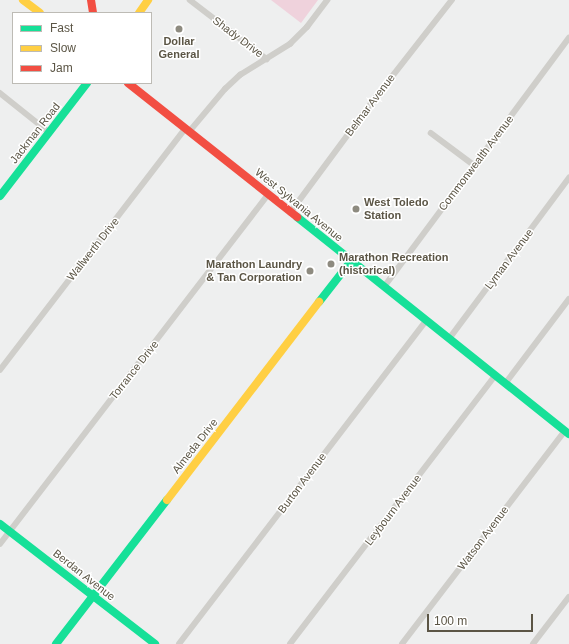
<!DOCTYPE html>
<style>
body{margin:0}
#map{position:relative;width:569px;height:644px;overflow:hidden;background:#eeefef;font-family:Helvetica,sans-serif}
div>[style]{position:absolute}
.green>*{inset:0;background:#efd2dc}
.street>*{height:5.5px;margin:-2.75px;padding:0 2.75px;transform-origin:2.75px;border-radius:2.75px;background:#cfceca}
.fast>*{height:8px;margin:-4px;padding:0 4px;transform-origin:4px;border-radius:4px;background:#16e098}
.slow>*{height:8px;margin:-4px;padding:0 4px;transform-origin:4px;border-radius:4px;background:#ffcf43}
.jam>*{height:8px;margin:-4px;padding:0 4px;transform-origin:4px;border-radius:4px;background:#f24e42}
.dots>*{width:11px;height:11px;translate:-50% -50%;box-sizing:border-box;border:2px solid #fff;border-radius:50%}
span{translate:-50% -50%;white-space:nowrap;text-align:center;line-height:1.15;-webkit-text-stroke:3px #fff;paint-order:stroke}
.street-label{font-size:11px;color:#5b5545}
.poi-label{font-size:11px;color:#5b5545;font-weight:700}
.left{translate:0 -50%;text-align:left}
.right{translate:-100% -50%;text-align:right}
.legend{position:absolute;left:12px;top:12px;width:140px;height:72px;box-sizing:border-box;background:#fff;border:1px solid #bdbbb5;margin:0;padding:5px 7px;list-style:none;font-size:12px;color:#5b5545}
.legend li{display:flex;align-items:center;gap:8px;height:20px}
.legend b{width:20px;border:1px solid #bdbbb5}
.scale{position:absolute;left:427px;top:614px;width:106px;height:18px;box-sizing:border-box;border:2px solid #5b5545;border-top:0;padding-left:5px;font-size:12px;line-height:14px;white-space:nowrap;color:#5b5545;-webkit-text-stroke:3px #fff;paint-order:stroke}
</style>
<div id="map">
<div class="green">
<div style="clip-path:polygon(271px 0,318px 0,301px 23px)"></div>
</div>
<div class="street">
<div style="left:190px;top:0;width:97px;rotate:37.5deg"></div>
<div style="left:0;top:93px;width:63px;rotate:38.5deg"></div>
<div style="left:189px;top:132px;width:56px;rotate:-50.1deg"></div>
<div style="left:225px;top:89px;width:21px;rotate:-43deg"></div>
<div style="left:240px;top:75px;width:59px;rotate:-31.8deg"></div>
<div style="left:290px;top:44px;width:24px;rotate:-45deg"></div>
<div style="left:307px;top:27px;width:34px;rotate:-53deg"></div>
<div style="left:431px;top:133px;width:54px;rotate:36.7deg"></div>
<div style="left:290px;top:213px;width:139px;rotate:-53.5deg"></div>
<div style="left:373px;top:101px;width:128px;rotate:-52deg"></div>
<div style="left:384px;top:287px;width:310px;rotate:-53.4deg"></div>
<div style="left:449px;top:339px;width:201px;rotate:-53.3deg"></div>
<div style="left:0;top:370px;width:304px;rotate:-52.5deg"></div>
<div style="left:505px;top:384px;width:106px;rotate:-53deg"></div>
<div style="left:0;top:544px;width:440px;rotate:-52.5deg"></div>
<div style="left:179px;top:644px;width:407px;rotate:-52.6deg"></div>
<div style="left:290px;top:644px;width:337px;rotate:-52.6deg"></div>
<div style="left:402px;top:644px;width:268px;rotate:-52.6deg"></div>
<div style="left:533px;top:644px;width:59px;rotate:-52.5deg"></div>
</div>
<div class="fast">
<div style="left:0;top:196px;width:143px;rotate:-52.4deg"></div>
<div style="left:297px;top:217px;width:348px;rotate:38.6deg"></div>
<div style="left:319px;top:302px;width:52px;rotate:-52deg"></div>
<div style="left:0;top:524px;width:196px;rotate:37.7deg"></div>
<div style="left:56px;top:644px;width:182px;rotate:-52.4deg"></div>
</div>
<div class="slow">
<div style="left:23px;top:0;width:21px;rotate:37deg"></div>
<div style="left:139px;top:13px;width:16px;rotate:-55deg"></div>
<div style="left:167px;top:500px;width:250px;rotate:-52.5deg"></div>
</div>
<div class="jam">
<div style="left:91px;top:0;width:13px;rotate:81deg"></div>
<div style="left:128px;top:83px;width:216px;rotate:38.4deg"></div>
</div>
<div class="dots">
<div style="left:179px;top:29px;background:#8e8b80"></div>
<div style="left:356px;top:209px;background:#8e8b80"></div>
<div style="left:331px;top:264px;background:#8e8b80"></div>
<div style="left:310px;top:271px;background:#8e8b80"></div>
</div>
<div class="street-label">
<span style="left:238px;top:37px;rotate:37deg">Shady Drive</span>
<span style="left:370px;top:105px;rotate:-53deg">Belmar Avenue</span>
<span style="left:35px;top:133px;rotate:-52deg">Jackman Road</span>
<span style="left:476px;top:163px;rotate:-53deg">Commonwealth Avenue</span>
<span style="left:299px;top:205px;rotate:39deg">West Sylvania Avenue</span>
<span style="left:93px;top:249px;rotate:-52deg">Wallwerth Drive</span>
<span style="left:509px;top:259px;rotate:-53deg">Lyman Avenue</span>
<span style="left:134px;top:370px;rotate:-52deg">Torrance Drive</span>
<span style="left:195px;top:446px;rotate:-52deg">Almeda Drive</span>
<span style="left:302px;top:483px;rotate:-53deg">Burton Avenue</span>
<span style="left:393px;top:510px;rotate:-53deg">Leybourn Avenue</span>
<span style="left:483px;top:538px;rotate:-53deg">Watson Avenue</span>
<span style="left:84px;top:575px;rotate:38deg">Berdan Avenue</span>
</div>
<div class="poi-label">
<span style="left:179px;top:48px">Dollar<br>General</span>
<span class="left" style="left:364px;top:209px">West Toledo<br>Station</span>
<span class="left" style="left:339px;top:264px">Marathon Recreation<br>(historical)</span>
<span class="right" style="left:302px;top:271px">Marathon Laundry<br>&amp; Tan Corporation</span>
</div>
<ul class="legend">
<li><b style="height:5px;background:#16e098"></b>Fast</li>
<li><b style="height:5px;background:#ffcf43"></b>Slow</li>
<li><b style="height:5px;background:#f24e42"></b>Jam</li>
</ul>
<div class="scale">100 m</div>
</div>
